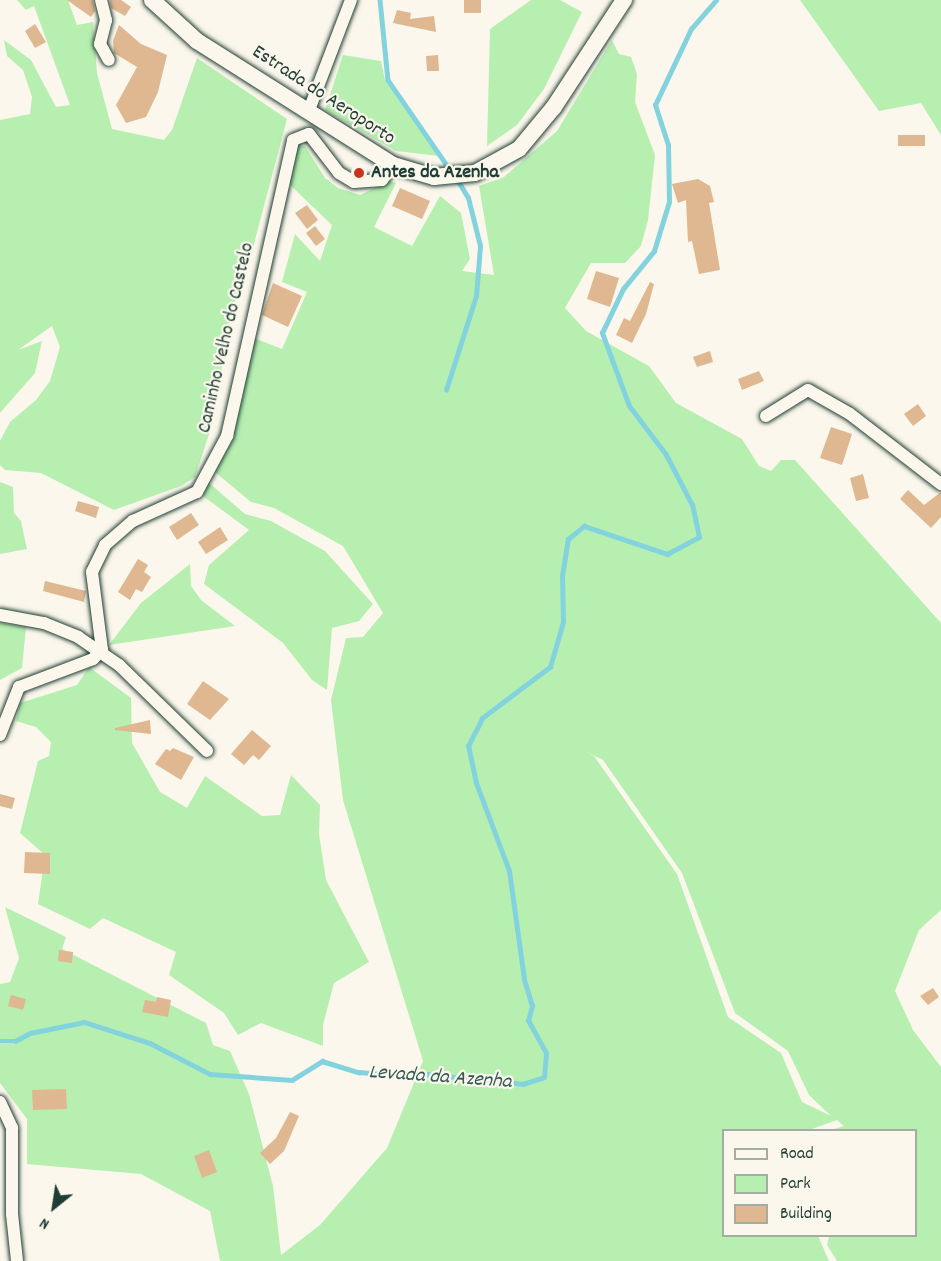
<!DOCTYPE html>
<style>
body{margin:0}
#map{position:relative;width:941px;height:1261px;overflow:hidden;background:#fbf7ec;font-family:Dekko,sans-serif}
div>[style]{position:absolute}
.green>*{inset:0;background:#b7efb1}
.stream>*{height:4.5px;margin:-2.25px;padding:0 2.25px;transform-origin:2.25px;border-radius:2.25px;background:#83d3de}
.building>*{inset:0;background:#dfb790}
.roads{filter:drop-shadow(0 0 2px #1f3d34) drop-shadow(0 0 2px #1f3d34)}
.street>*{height:12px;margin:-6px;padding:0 6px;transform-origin:6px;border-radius:6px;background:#fbf7ec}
.secondary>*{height:16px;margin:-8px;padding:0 8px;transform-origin:8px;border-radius:8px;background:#fbf7ec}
.dots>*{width:16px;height:16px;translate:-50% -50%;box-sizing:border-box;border:3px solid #fbf7ec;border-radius:50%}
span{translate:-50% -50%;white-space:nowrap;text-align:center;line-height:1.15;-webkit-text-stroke:4.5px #fbf7ec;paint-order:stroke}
.street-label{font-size:20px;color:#1f3d34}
.poi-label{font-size:20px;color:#1f3d34;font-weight:700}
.left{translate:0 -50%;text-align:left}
.water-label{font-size:21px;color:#335b56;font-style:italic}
.legend{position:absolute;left:722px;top:1129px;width:195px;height:108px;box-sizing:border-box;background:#fbf7ec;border:2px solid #a3ada2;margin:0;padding:8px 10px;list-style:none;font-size:18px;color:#1f3d34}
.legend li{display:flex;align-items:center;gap:12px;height:30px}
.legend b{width:30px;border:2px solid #a3ada2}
.north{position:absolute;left:24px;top:1177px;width:60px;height:60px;-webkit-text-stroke:4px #fbf7ec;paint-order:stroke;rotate:210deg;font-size:16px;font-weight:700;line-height:24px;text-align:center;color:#1f3d34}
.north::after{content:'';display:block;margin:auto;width:21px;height:27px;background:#1f3d34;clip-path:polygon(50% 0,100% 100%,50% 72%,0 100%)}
</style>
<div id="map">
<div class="green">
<div style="clip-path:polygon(17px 0,68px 0,77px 25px,93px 22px,97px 73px,112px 129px,164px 140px,172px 130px,197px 58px,287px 119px,250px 259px,232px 311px,211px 428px,195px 477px,181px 486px,114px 510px,41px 473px,5px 470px,0 465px,0 441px,10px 422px,36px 400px,50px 381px,60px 347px,52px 326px,18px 350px,42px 341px,35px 373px,0 413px,0 120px,30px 114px,32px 97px,23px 70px,7px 56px,4px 40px,31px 60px,56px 107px,70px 105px,34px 6px,26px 10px)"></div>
<div style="clip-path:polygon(531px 0,560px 0,582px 12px,544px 89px,517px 125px,487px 146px,490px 29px)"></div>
<div style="clip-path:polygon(800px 0,941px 0,941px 135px,921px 103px,879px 111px)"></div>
<div style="clip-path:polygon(evenodd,612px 40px,619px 54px,631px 57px,637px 74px,635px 102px,655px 155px,648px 220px,641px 246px,625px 263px,591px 263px,565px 308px,586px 331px,649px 366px,676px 403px,742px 439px,759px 466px,771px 471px,781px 460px,795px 460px,941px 623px,941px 910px,919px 930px,895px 991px,913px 1030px,941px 1067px,941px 1261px,837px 1261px,827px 1245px,829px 1236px,916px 1236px,916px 1130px,831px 1130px,844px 1126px,837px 1120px,809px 1130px,724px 1130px,724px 1236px,818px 1236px,829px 1261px,220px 1261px,210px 1211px,141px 1174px,27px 1164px,27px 1119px,0 1083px,0 984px,10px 982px,19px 958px,5px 907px,66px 937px,62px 949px,206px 1023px,213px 1045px,230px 1051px,249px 1094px,273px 1186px,281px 1255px,320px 1225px,387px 1148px,423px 1061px,343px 800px,331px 700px,346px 638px,363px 637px,383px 613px,343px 546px,274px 508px,251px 502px,215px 472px,233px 439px,254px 338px,282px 349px,307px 292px,282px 282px,295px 234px,320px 261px,332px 225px,288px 183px,296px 146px,305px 146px,325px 178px,338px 188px,360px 195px,389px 181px,396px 183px,374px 227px,412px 246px,440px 196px,461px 213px,470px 259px,462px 271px,494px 275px,479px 186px,504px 177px,557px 131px,612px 40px,585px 751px,603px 760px,682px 873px,735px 1013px,788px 1051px,809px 1095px,831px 1116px,802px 1102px,781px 1053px,728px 1017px,677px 874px,594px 756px,585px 751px)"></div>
<div style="clip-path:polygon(343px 55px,381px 61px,385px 80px,439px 156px,396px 151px,325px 110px)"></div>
<div style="clip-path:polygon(0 482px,13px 487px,14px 513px,21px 521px,27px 549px,0 554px)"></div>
<div style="clip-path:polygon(208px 482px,245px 514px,271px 521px,325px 551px,373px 604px,359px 621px,332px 628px,327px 690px,312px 680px,283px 643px,204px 584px,209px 565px,249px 530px,203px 496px)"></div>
<div style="clip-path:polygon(190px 564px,191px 586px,201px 600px,235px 626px,109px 645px,141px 603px)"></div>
<div style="clip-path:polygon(0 623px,26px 627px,22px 668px,0 680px)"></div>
<div style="clip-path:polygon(89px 667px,131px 698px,132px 743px,160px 792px,187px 808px,205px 776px,262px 816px,280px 815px,291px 775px,320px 805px,319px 834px,326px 880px,369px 962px,334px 983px,323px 1025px,323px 1046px,261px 1023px,238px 1035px,224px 1013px,169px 975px,176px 952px,103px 918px,90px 929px,38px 904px,45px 855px,20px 833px,38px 761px,49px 756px,51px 742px,36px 727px,16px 721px,20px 703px,77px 685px)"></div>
</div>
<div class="stream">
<div style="left:380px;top:0;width:80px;rotate:84.3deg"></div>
<div style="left:388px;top:80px;width:111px;rotate:55.3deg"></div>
<div style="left:446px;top:390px;width:99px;rotate:-72.3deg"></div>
<div style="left:476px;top:296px;width:50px;rotate:-85.4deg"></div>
<div style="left:480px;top:246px;width:49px;rotate:-104deg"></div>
<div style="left:468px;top:198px;width:23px;rotate:-121deg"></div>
<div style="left:0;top:1041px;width:15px"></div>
<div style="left:15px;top:1041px;width:17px;rotate:-28deg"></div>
<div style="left:30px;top:1033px;width:55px;rotate:-11.5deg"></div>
<div style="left:84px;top:1022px;width:69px;rotate:17.7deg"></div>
<div style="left:150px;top:1043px;width:68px;rotate:27.3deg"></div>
<div style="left:210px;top:1074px;width:82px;rotate:4.2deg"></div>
<div style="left:292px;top:1080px;width:36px;rotate:-32deg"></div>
<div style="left:322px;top:1061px;width:39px;rotate:17deg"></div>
<div style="left:359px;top:1072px;width:47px;rotate:4.9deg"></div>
<div style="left:406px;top:1076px;width:21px;rotate:-5deg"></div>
<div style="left:427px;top:1074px;width:97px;rotate:5.9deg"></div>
<div style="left:523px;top:1084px;width:22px;rotate:-18deg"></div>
<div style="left:544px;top:1077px;width:24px;rotate:-85deg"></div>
<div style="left:546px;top:1053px;width:37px;rotate:-119deg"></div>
<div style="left:528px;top:1021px;width:16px;rotate:-75deg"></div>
<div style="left:532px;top:1006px;width:28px;rotate:-107deg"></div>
<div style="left:524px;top:979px;width:109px;rotate:-97.9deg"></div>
<div style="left:509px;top:871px;width:94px;rotate:-110.6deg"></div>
<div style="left:476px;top:783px;width:38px;rotate:-102deg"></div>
<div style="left:468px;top:746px;width:31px;rotate:-63deg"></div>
<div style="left:482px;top:718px;width:85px;rotate:-36.9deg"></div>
<div style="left:550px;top:667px;width:47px;rotate:-73.9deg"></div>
<div style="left:563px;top:622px;width:46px;rotate:-91.2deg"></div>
<div style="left:562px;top:576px;width:37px;rotate:-81deg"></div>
<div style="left:568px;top:539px;width:21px;rotate:-39deg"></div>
<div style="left:584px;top:526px;width:88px;rotate:18.6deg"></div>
<div style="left:667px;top:554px;width:36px;rotate:-28deg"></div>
<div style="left:699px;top:537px;width:33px;rotate:-102deg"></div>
<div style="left:692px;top:505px;width:56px;rotate:-117.5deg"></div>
<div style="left:666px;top:455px;width:61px;rotate:-127.1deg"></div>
<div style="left:629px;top:406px;width:78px;rotate:-110.3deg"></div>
<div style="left:602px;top:333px;width:49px;rotate:-64.5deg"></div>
<div style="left:623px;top:289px;width:49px;rotate:-50.8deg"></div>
<div style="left:654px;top:251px;width:51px;rotate:-73deg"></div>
<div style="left:669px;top:202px;width:57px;rotate:-91deg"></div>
<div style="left:668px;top:145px;width:42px;rotate:-108deg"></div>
<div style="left:655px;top:105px;width:84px;rotate:-64.7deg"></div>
<div style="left:691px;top:29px;width:38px;rotate:-49deg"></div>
</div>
<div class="building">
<div style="clip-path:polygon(67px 0,93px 0,95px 11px,91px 17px)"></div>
<div style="clip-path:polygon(110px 0,121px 0,131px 7px,125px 16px,111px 8px)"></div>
<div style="clip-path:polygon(464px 0,481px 0,481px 13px,464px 13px)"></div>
<div style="clip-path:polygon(397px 10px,411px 13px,410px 19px,434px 16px,436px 32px,393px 23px)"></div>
<div style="clip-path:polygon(35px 24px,46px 42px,35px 48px,25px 31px)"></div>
<div style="clip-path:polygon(119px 25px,141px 44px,167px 55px,158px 92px,146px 117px,126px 123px,116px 105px,137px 67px,114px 53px,113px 41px)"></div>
<div style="clip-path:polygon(438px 55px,439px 71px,427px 71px,426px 56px)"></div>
<div style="clip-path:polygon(898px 135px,925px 135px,925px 146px,898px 146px)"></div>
<div style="clip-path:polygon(698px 179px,710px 186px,714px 202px,709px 203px,720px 270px,699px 274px,692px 241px,688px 242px,686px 200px,678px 203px,672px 184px)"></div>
<div style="clip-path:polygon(400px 188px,430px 201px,422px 219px,392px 206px)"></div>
<div style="clip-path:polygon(307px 205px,318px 220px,307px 229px,295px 213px)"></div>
<div style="clip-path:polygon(315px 226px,325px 239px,316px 246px,306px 233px)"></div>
<div style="clip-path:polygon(596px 271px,619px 278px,610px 307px,587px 299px)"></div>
<div style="clip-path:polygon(650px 282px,654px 284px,646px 314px,632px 343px,616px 335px,624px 318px,630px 321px)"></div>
<div style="clip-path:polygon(273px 283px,302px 296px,288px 327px,262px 315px)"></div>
<div style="clip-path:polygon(710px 351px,713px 362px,697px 367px,693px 357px)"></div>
<div style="clip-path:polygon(759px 371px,764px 381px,742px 390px,738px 379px)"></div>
<div style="clip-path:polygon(918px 404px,926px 416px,913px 426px,904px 414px)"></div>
<div style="clip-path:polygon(831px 427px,852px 434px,842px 465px,820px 458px)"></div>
<div style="clip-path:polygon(863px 474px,869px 498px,856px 501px,850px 478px)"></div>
<div style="clip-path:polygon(908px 490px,924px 505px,941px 492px,941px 517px,931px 528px,900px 499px)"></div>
<div style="clip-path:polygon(78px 501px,99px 507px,96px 518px,75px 511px)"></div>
<div style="clip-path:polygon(191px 513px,199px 525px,177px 540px,169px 527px)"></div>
<div style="clip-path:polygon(220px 527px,228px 540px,206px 554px,198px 542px)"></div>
<div style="clip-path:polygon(138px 559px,148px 565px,144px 572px,151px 577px,142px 592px,136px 589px,130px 600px,118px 592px)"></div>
<div style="clip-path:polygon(45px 581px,86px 591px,84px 602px,43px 591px)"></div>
<div style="clip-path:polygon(203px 681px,229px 699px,210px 720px,187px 704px)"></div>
<div style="clip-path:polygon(150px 720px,151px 734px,115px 730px,115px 728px)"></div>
<div style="clip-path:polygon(252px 730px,271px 746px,259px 760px,253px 755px,244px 765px,231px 754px)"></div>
<div style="clip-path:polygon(173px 748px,194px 757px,181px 780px,155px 764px,166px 749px,170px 751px)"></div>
<div style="clip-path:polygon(0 794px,15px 798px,12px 809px,0 806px)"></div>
<div style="clip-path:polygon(25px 852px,50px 853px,50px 874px,24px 873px)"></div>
<div style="clip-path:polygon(59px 950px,73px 952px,72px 963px,58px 961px)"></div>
<div style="clip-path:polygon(933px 988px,939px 997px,928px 1005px,920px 996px)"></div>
<div style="clip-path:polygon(11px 995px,26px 999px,23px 1010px,8px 1006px)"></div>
<div style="clip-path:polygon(157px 997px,171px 1000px,168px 1017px,142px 1012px,145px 1000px,156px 1002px)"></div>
<div style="clip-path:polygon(66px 1089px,67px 1109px,33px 1110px,32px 1090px)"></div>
<div style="clip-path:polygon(290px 1112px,299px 1116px,284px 1151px,270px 1164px,260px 1153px,276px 1138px)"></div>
<div style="clip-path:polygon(209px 1150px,217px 1172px,202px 1178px,194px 1156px)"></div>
</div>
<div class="roads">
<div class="street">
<div style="left:101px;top:0;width:21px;rotate:76deg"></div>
<div style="left:106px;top:20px;width:25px;rotate:104deg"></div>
<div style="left:100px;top:44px;width:18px;rotate:61deg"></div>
<div style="left:309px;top:110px;width:118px;rotate:-69.1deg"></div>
<div style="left:766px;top:416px;width:49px;rotate:-31.8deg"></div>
<div style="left:808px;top:390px;width:48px;rotate:29.7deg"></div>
<div style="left:850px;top:414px;width:115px;rotate:37.6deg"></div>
<div style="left:0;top:615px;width:45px;rotate:10.3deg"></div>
<div style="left:44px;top:623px;width:37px;rotate:22deg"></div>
<div style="left:78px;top:637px;width:50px;rotate:34.3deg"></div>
<div style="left:119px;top:665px;width:123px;rotate:44.3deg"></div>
<div style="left:0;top:735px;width:52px;rotate:-68.4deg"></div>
<div style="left:19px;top:687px;width:79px;rotate:-20.7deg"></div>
<div style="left:93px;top:659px;width:13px;rotate:-45deg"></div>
<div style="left:102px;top:650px;width:79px;rotate:-97.3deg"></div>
<div style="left:92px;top:572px;width:30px;rotate:-64deg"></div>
<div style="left:105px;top:545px;width:37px;rotate:-41deg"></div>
<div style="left:133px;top:521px;width:70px;rotate:-24.4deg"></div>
<div style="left:197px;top:492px;width:64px;rotate:-61.8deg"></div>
<div style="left:227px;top:436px;width:303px;rotate:-77.4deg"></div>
<div style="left:293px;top:140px;width:17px;rotate:-21deg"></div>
<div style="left:309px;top:134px;width:49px;rotate:52.4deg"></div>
<div style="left:339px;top:173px;width:17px;rotate:31deg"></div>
<div style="left:354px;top:182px;width:28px;rotate:-4deg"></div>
<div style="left:382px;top:180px;width:19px;rotate:-54deg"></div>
<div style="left:0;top:1102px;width:29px;rotate:65deg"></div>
<div style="left:12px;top:1128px;width:86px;rotate:90deg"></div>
<div style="left:12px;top:1214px;width:47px;rotate:83.9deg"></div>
</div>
<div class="secondary">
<div style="left:152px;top:0;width:61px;rotate:42.3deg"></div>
<div style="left:197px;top:41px;width:232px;rotate:32.3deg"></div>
<div style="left:393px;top:165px;width:43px;rotate:16.3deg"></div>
<div style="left:434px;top:177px;width:41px;rotate:-5.6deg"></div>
<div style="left:475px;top:173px;width:50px;rotate:-28.6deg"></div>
<div style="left:519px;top:149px;width:55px;rotate:-50.2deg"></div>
<div style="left:554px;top:107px;width:128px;rotate:-56.8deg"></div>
</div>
</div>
<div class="dots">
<div style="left:359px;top:173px;background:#c8321e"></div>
</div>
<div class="street-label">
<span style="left:323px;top:96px;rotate:33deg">Estrada do Aeroporto</span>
<span style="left:227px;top:338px;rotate:-77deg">Caminho Velho do Castelo</span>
</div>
<div class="poi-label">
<span class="left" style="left:371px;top:173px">Antes da Azenha</span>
</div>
<div class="water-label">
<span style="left:440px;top:1078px;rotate:4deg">Levada da Azenha</span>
</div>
<ul class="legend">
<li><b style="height:8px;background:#fbf7ec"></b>Road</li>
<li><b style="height:16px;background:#b7efb1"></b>Park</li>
<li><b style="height:16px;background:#dfb790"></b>Building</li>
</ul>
<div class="north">N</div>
</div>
